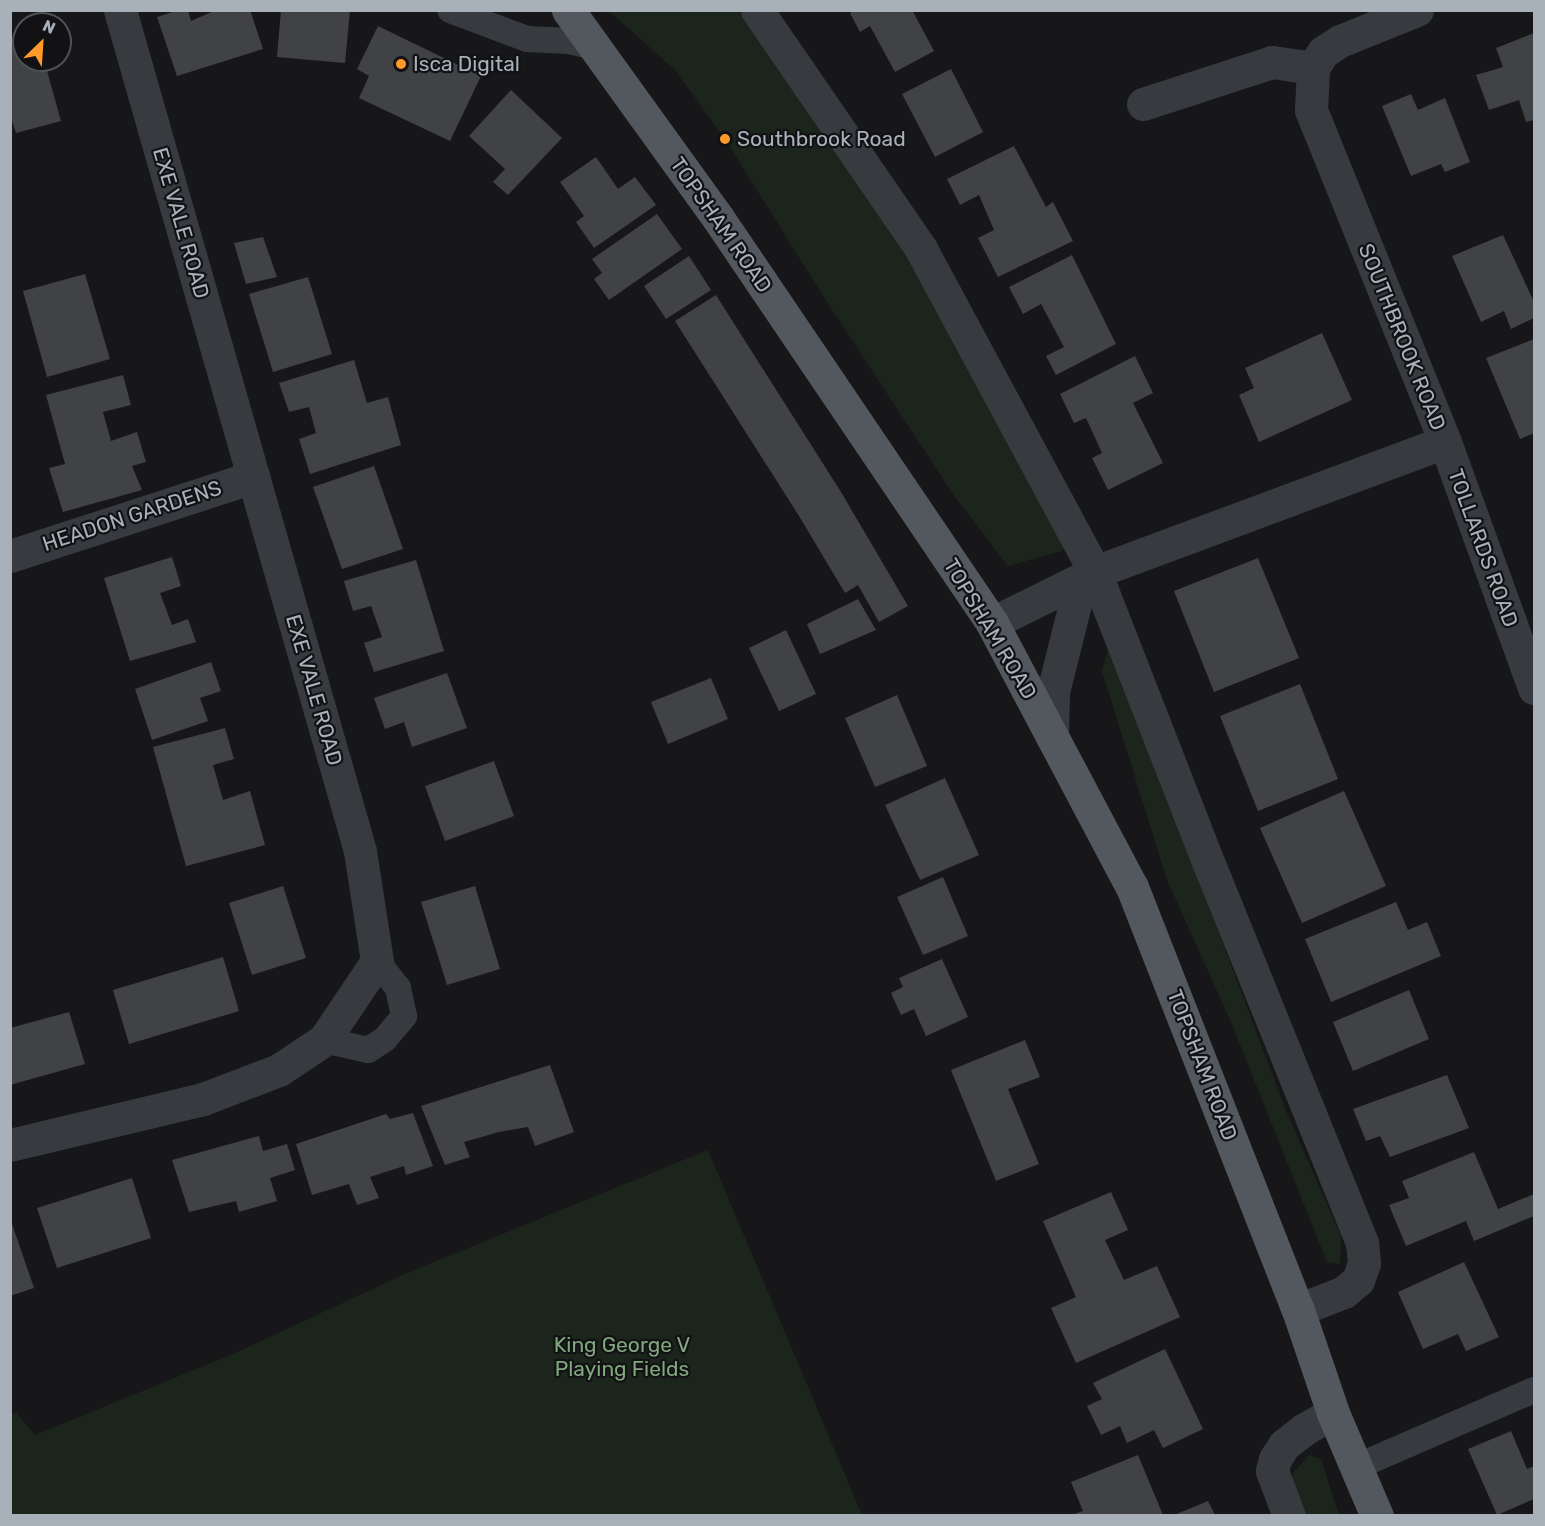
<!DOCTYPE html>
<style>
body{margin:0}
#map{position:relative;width:1545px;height:1526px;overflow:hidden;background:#171719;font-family:Rubik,sans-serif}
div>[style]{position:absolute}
.green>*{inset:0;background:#1c251c}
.building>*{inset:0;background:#414246}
.lane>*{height:26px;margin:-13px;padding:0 13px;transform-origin:13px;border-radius:13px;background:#373a3f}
.street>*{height:33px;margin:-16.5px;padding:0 16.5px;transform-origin:16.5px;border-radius:16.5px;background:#373a3f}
.primary>*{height:33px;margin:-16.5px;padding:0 16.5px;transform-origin:16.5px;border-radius:16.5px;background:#53575e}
.dots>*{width:16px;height:16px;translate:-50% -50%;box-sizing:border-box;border:3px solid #121214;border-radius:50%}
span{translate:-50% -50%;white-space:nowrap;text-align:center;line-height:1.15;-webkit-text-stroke:4.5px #121214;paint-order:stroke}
.poi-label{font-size:21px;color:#a8b0ba}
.left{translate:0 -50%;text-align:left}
.street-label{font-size:21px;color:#a8b0ba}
.park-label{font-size:21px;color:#80a77d}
.frame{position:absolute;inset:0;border:12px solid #a8b0ba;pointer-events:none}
.north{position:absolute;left:12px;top:12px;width:60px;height:60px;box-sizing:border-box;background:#121214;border:2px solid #4e5156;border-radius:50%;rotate:25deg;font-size:16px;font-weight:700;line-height:24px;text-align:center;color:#a8b0ba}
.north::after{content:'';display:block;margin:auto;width:21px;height:27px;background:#ff9929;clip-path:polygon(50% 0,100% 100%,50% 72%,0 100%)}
</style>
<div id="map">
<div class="green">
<div style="clip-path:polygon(609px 11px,739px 11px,787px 73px,928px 277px,1078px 540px,1061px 551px,1008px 566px,955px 497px,825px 299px,725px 139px,675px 70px)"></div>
<div style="clip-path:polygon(1110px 643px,1286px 1111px,1341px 1236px,1340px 1264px,1327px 1262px,1231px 1022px,1167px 880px,1102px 671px)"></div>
<div style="clip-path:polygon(708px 1150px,862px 1515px,11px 1515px,11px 1415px,16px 1412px,35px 1435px,233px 1354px,407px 1273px)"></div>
<div style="clip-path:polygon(1309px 1455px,1321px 1459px,1339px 1515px,1304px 1515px,1294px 1490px,1292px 1474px)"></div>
</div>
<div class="building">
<div style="clip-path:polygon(179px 10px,188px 10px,191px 21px,216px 10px,250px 10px,263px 49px,177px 76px,157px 17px)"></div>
<div style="clip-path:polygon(281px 10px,350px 10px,345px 63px,277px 57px)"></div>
<div style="clip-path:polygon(855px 10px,912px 10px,934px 51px,895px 72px,870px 26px,860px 32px,850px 13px)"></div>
<div style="clip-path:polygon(378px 26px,481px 76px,450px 141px,359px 98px,369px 76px,357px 69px)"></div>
<div style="clip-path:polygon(1534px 33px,1534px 120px,1526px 122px,1519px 100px,1489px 110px,1476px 75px,1503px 67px,1496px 48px)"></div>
<div style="clip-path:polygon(24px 41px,24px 60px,44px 60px,61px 121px,16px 133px,10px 115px,10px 45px)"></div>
<div style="clip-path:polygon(951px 69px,983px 132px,935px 157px,902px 94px)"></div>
<div style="clip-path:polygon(511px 90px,562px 138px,508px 195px,493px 182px,505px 169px,469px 136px)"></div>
<div style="clip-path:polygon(1411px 94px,1418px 110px,1445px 98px,1470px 162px,1445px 172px,1441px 164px,1411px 176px,1382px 106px)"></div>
<div style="clip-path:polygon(1014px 146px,1046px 207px,1053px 202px,1073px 241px,998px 277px,978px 238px,994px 230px,979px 195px,960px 205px,947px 179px)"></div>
<div style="clip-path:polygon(596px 157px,618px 189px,635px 177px,656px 205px,594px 248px,576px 222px,584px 216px,560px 182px)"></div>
<div style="clip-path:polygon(657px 214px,682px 249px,609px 300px,594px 279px,602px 273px,592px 259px)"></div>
<div style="clip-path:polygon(1503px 235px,1534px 302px,1534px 318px,1511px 329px,1504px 311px,1481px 322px,1452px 256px)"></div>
<div style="clip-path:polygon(263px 237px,277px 277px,246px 284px,234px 243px)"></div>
<div style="clip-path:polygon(1072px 255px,1116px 344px,1056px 375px,1046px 356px,1064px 347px,1041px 304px,1023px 314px,1009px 287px)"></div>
<div style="clip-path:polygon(689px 256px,711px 290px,666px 319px,644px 286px)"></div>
<div style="clip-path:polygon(85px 274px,110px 359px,47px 377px,23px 291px)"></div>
<div style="clip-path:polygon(308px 277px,332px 354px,273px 372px,249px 294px)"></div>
<div style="clip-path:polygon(716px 295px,841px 492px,908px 606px,879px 622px,858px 585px,845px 593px,799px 516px,675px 321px)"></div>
<div style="clip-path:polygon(1322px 333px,1352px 400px,1259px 442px,1239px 395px,1254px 388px,1245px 368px)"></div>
<div style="clip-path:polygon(1534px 339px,1534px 433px,1520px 439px,1486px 358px)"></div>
<div style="clip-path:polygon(1135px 356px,1153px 393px,1133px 403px,1163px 463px,1108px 490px,1092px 458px,1102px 453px,1086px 418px,1074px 423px,1060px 394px)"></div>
<div style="clip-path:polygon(354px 360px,367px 403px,388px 397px,401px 445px,310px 474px,299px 439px,316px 433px,309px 407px,289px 412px,279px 383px)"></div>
<div style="clip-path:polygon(123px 375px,131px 405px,103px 412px,111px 441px,137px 432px,146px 462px,132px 466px,142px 490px,63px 512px,49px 468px,65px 464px,46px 395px)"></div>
<div style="clip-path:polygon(374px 466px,403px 549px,342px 569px,313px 487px)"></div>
<div style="clip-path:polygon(172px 557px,181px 586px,160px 593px,172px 625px,188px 619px,196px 642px,130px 661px,104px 578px)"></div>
<div style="clip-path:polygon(1258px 558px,1299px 658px,1214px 692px,1174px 591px)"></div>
<div style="clip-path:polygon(416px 560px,444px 651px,374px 672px,364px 643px,382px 637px,371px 606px,353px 611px,344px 581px)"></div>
<div style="clip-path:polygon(858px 599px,876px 630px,820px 654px,807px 624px)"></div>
<div style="clip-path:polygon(786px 630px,816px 694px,779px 711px,749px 648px)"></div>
<div style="clip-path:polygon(211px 662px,221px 691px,200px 698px,208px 721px,152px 740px,135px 689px)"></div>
<div style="clip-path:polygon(447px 673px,467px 728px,412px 747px,404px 722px,385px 729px,374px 698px)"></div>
<div style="clip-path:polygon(711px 678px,728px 719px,668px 744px,651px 702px)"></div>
<div style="clip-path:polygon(1300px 684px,1338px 779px,1258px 811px,1220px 716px)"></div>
<div style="clip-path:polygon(897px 695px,927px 766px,875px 787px,845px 718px)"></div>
<div style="clip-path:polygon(225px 728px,234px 759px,213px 765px,223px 800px,250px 791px,265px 845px,186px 866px,153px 747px)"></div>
<div style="clip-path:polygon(494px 761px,514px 816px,445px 841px,425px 786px)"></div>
<div style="clip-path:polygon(945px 778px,979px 855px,920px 880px,885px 805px)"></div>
<div style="clip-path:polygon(1344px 791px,1386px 886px,1302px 923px,1260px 828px)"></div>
<div style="clip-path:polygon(943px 877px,968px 936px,923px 955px,897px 897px)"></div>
<div style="clip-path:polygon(283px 886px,306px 958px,252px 975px,229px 903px)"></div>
<div style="clip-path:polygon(475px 886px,500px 969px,447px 985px,421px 902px)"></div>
<div style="clip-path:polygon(1396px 902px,1408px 930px,1427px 922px,1441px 956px,1331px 1002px,1305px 939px)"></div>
<div style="clip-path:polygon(223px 957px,239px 1011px,129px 1044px,113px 990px)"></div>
<div style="clip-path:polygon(942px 959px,968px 1017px,926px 1036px,914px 1009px,901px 1015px,891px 993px,903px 987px,899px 978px)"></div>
<div style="clip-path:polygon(1409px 990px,1429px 1039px,1353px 1071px,1333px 1022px)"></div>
<div style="clip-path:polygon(69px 1012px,85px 1064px,10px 1085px,10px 1028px)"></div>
<div style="clip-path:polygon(1025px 1040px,1040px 1077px,1008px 1089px,1039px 1164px,996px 1181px,951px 1070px)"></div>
<div style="clip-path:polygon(550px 1065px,574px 1132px,535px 1146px,528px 1127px,499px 1132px,464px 1142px,470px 1157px,445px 1165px,421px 1106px)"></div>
<div style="clip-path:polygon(1447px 1075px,1469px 1128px,1390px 1157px,1380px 1136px,1366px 1141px,1353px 1109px)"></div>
<div style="clip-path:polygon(413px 1113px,433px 1166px,406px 1175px,404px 1166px,370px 1177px,379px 1198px,357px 1205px,349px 1184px,312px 1195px,296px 1144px,386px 1114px,390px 1119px)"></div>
<div style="clip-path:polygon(259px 1136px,263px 1151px,287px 1144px,295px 1170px,270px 1178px,277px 1201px,239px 1212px,236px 1201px,189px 1212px,172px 1160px)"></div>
<div style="clip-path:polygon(1474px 1152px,1498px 1209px,1534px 1194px,1534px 1216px,1474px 1241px,1466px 1221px,1406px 1246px,1389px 1205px,1409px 1198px,1402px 1181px)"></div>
<div style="clip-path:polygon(132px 1178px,151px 1238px,57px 1268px,37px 1208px)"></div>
<div style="clip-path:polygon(1111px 1192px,1128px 1230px,1105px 1240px,1124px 1280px,1157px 1266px,1180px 1317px,1076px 1363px,1051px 1308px,1076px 1297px,1043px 1221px)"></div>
<div style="clip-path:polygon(10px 1218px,34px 1288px,10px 1296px)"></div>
<div style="clip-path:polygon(1464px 1262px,1499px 1337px,1466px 1351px,1458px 1334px,1423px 1349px,1398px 1292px)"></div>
<div style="clip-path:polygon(1165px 1349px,1203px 1429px,1163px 1448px,1154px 1430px,1127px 1443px,1120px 1426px,1101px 1435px,1087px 1406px,1102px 1399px,1093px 1383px)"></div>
<div style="clip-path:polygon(1511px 1431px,1527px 1469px,1534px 1466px,1534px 1499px,1497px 1515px,1468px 1449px)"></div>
<div style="clip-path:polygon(1138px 1455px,1163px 1515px,1071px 1515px,1083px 1511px,1071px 1482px)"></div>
<div style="clip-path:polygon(1208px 1501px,1215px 1515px,1174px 1515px)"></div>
</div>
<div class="lane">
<div style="left:450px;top:10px;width:82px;rotate:20.6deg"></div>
<div style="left:527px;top:39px;width:42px;rotate:2.7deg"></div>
<div style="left:569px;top:41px;width:26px;rotate:13deg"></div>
<div style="left:324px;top:1040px;width:45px;rotate:12.8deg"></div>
<div style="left:368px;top:1050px;width:20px;rotate:-33deg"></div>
<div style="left:385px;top:1039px;width:30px;rotate:-50deg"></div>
<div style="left:404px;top:1016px;width:29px;rotate:-102deg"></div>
<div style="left:398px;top:988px;width:34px;rotate:-128deg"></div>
<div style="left:1356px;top:1467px;width:194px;rotate:-23.4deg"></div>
</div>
<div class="street">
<div style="left:757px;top:10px;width:290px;rotate:55.5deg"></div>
<div style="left:921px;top:249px;width:367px;rotate:61.7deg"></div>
<div style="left:1095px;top:572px;width:313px;rotate:68.7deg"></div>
<div style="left:1209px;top:864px;width:409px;rotate:68deg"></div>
<div style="left:1362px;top:1243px;width:20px;rotate:84deg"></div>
<div style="left:1364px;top:1263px;width:18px;rotate:109deg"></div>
<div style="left:1358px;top:1280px;width:18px;rotate:139deg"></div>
<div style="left:1344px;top:1292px;width:49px;rotate:158.6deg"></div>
<div style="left:1417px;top:10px;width:83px;rotate:158.1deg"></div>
<div style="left:1340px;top:41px;width:20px;rotate:147deg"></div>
<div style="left:1323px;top:52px;width:19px;rotate:122deg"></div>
<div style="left:1313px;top:68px;width:42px;rotate:92.7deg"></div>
<div style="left:1311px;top:110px;width:358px;rotate:68deg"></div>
<div style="left:1445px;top:442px;width:262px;rotate:70.1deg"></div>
<div style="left:1143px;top:104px;width:136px;rotate:-18deg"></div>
<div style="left:1272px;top:62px;width:41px;rotate:8.3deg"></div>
<div style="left:10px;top:556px;width:256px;rotate:-18deg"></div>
<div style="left:992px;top:623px;width:115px;rotate:-26.3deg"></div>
<div style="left:1095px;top:572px;width:373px;rotate:-20.4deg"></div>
<div style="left:1052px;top:737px;width:45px;rotate:-88.7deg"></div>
<div style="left:1053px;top:692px;width:115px;rotate:-76deg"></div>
<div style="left:10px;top:1145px;width:198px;rotate:-13.4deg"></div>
<div style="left:203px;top:1099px;width:81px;rotate:-20.9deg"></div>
<div style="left:279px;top:1070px;width:54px;rotate:-33.7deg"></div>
<div style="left:324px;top:1040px;width:95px;rotate:-56.1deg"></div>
<div style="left:377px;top:961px;width:111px;rotate:-98.8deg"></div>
<div style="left:360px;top:851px;width:875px;rotate:-105.93deg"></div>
<div style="left:1289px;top:1516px;width:48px;rotate:-110.7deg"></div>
<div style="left:1272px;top:1471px;width:12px;rotate:-76deg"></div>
<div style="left:1275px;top:1459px;width:17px;rotate:-57deg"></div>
<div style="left:1284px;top:1445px;width:24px;rotate:-38deg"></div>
<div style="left:1303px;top:1430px;width:34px;rotate:-30deg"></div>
</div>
<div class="primary">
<div style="left:568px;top:10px;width:256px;rotate:54.2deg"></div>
<div style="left:718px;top:218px;width:489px;rotate:55.9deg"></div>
<div style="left:992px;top:623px;width:299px;rotate:62.1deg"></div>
<div style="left:1132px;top:887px;width:454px;rotate:68.6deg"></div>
<div style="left:1298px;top:1310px;width:109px;rotate:71.2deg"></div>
<div style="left:1333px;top:1413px;width:112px;rotate:66.9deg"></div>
</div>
<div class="dots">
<div style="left:401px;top:64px;background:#ff9929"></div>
<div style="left:725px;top:139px;background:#ff9929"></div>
</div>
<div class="poi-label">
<span class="left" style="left:413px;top:64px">Isca Digital</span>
<span class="left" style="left:737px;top:139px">Southbrook Road</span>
</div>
<div class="street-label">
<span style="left:181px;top:223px;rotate:74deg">EXE VALE ROAD</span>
<span style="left:721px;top:225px;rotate:55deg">TOPSHAM ROAD</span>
<span style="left:1402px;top:337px;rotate:68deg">SOUTHBROOK ROAD</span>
<span style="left:132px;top:516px;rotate:-18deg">HEADON GARDENS</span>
<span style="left:1483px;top:548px;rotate:70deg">TOLLARDS ROAD</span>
<span style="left:990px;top:629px;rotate:59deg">TOPSHAM ROAD</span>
<span style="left:314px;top:690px;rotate:74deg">EXE VALE ROAD</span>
<span style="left:1202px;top:1065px;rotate:69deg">TOPSHAM ROAD</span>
</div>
<div class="park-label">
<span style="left:622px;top:1357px">King George V<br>Playing Fields</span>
</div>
<div class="frame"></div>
<div class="north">N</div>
</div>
